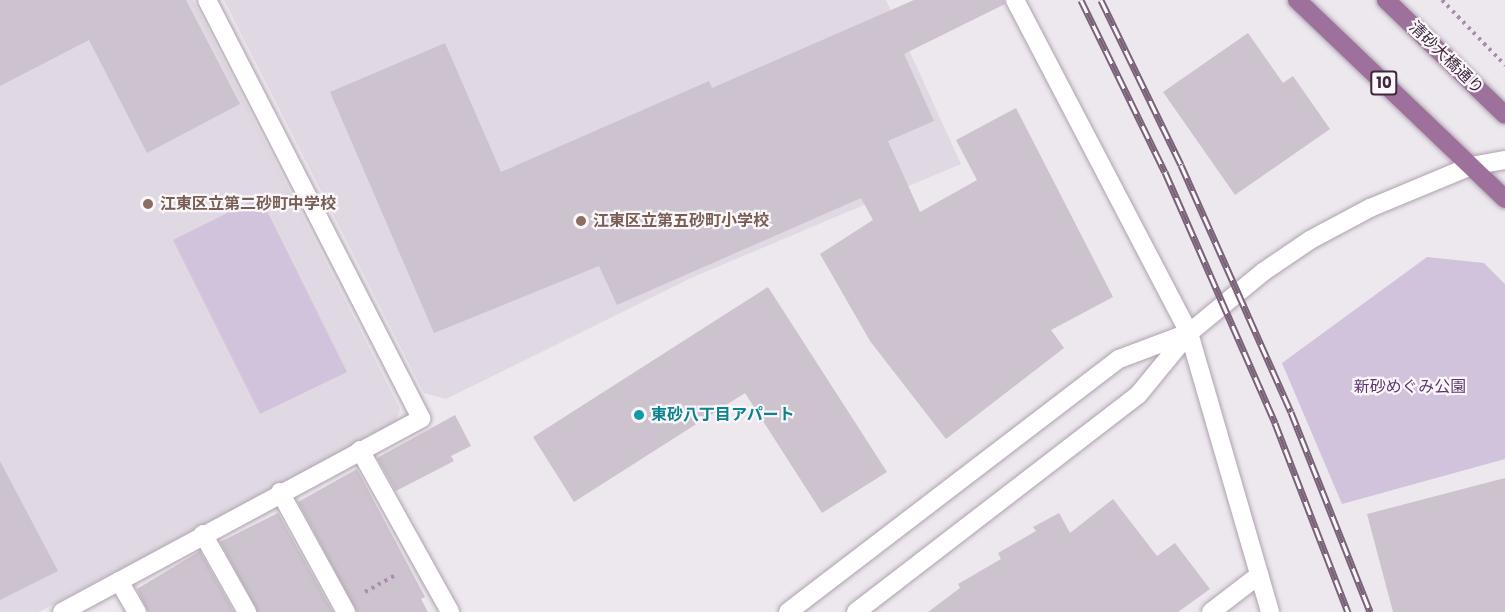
<!DOCTYPE html>
<meta charset="utf-8">
<style>
body{margin:0}
#map{position:relative;width:1505px;height:612px;overflow:hidden;background:#ede7ee;font-family:Poppins,"Noto Sans JP",sans-serif}
div>[style]{position:absolute}
.built>*{inset:0;background:#e0d8e2}
.green>*{inset:0;background:#d2c3dc}
.building>*{inset:0;background:#cdc3ce}
.path>*{height:4px;margin-top:-2px;transform-origin:0;background:repeating-linear-gradient(90deg,#ae8bae 0 3px,transparent 0 7.5px)}
.roads{filter:drop-shadow(0 0 2px #aea2af) drop-shadow(0 0 2px #aea2af)}
.lane>*{height:18px;margin:-9px;padding:0 9px;transform-origin:9px;border-radius:9px;background:#fff}
.street>*{height:18px;margin:-9px;padding:0 9px;transform-origin:9px;border-radius:9px;background:#fff}
.secondary>*{height:18px;margin:-9px;padding:0 9px;transform-origin:9px;border-radius:9px;background:#fff}
.primary>*{height:18px;margin:-9px;padding:0 9px;transform-origin:9px;border-radius:9px;background:#9e709c}
.rail>*{height:7px;margin-top:-3.5px;transform-origin:0;background:repeating-linear-gradient(90deg,#faf7fa 0 14px,#7a6279 0 28px);box-sizing:border-box;border-block:2px solid #7a6279}
.dots>*{width:16px;height:16px;translate:-50% -50%;box-sizing:border-box;border:3px solid #faf7fa;border-radius:50%}
span{translate:-50% -50%;white-space:nowrap;text-align:center;line-height:1.15;-webkit-text-stroke:4.5px #faf7fa;paint-order:stroke}
.shield-label span{padding:2px 4px;background:#faf7fa;border:2px solid;border-radius:4px;-webkit-text-stroke-width:0}
.shield-label{font-size:15px;color:#3f273e;font-weight:700}
.street-label{font-size:16px;color:#3f273e}
.education-label{font-size:16px;color:#785e54;font-weight:700}
.left{translate:0 -50%;text-align:left}
.park-label{font-size:16px;color:#5f3571}
.culture-label{font-size:16px;color:#0d838f;font-weight:700}
</style>
<div id="map">
<div class="built">
<div style="clip-path:polygon(0 0,193px 0,400px 409px,396px 422px,39px 612px,0 612px)"></div>
<div style="clip-path:polygon(224px 0,886px 0,961px 164px,691px 278px,446px 399px,424px 393px)"></div>
</div>
<div class="green">
<div style="clip-path:polygon(260px 197px,347px 372px,260px 414px,173px 240px)"></div>
<div style="clip-path:polygon(1427px 257px,1484px 263px,1505px 284px,1505px 459px,1342px 504px,1282px 363px)"></div>
</div>
<div class="building">
<div style="clip-path:polygon(0 0,186px 0,240px 104px,147px 153px,89px 40px,0 86px)"></div>
<div style="clip-path:polygon(914px 0,1004px 0,1005px 4px,904px 54px,934px 121px,888px 141px,920px 212px,977px 180px,956px 140px,1016px 108px,1113px 297px,1051px 330px,1064px 348px,946px 439px,870px 341px,820px 254px,873px 220px,861px 198px,617px 305px,599px 266px,434px 333px,330px 92px,445px 43px,501px 172px,709px 81px,712px 88px)"></div>
<div style="clip-path:polygon(1248px 33px,1283px 83px,1293px 76px,1330px 129px,1235px 195px,1163px 92px)"></div>
<div style="clip-path:polygon(768px 287px,887px 472px,822px 513px,745px 393px,574px 502px,533px 437px)"></div>
<div style="clip-path:polygon(455px 415px,471px 446px,451px 456px,454px 461px,396px 491px,377px 458px)"></div>
<div style="clip-path:polygon(0 461px,58px 571px,0 600px)"></div>
<div style="clip-path:polygon(357px 469px,425px 597px,421px 599px,428px 612px,357px 612px,298px 502px)"></div>
<div style="clip-path:polygon(1505px 478px,1505px 612px,1393px 612px,1367px 514px)"></div>
<div style="clip-path:polygon(1113px 499px,1157px 556px,1175px 543px,1210px 589px,1178px 612px,928px 612px,960px 588px,958px 584px,1001px 559px,998px 553px,1036px 531px,1033px 527px,1059px 513px,1070px 533px)"></div>
<div style="clip-path:polygon(278px 513px,333px 612px,258px 612px,220px 542px)"></div>
<div style="clip-path:polygon(200px 551px,234px 612px,148px 612px,137px 589px)"></div>
</div>
<div class="path">
<div style="left:1442px;top:0;width:91px;rotate:45.9deg"></div>
<div style="left:365px;top:592px;width:37px;rotate:-29deg"></div>
</div>
<div class="roads">
<div class="lane">
<div style="left:360px;top:450px;width:185px;rotate:60.9deg"></div>
<div style="left:280px;top:492px;width:137px;rotate:61.2deg"></div>
<div style="left:203px;top:534px;width:90px;rotate:60.6deg"></div>
<div style="left:119px;top:581px;width:36px;rotate:60deg"></div>
<div style="left:62px;top:612px;width:408px;rotate:-28.3deg"></div>
<div style="left:1211px;top:612px;width:61px;rotate:-37.6deg"></div>
</div>
<div class="street">
<div style="left:207px;top:0;width:470px;rotate:62.9deg"></div>
</div>
<div class="secondary">
<div style="left:1015px;top:0;width:376px;rotate:62.4deg"></div>
<div style="left:1189px;top:333px;width:291px;rotate:73.8deg"></div>
<div style="left:788px;top:612px;width:417px;rotate:-37.4deg"></div>
<div style="left:1119px;top:359px;width:74px;rotate:-20.6deg"></div>
<div style="left:856px;top:612px;width:356px;rotate:-37.6deg"></div>
<div style="left:1138px;top:395px;width:80px;rotate:-50.6deg"></div>
<div style="left:1189px;top:333px;width:96px;rotate:-39.5deg"></div>
<div style="left:1263px;top:272px;width:57px;rotate:-34.2deg"></div>
<div style="left:1310px;top:240px;width:68px;rotate:-28.1deg"></div>
<div style="left:1370px;top:208px;width:109px;rotate:-22.6deg"></div>
<div style="left:1471px;top:166px;width:35px;rotate:-10deg"></div>
</div>
<div class="primary">
<div style="left:1297px;top:0;width:288px;rotate:43.7deg"></div>
<div style="left:1386px;top:0;width:165px;rotate:44deg"></div>
</div>
</div>
<div class="rail">
<div style="left:1081px;top:0;width:191px;rotate:64deg"></div>
<div style="left:1165px;top:172px;width:274px;rotate:66.3deg"></div>
<div style="left:1275px;top:423px;width:203px;rotate:68.9deg"></div>
<div style="left:1101px;top:0;width:183px;rotate:64.1deg"></div>
<div style="left:1181px;top:165px;width:270px;rotate:66deg"></div>
<div style="left:1291px;top:412px;width:215px;rotate:68.4deg"></div>
</div>
<div class="dots">
<div style="left:148px;top:204px;background:#8d6e63"></div>
<div style="left:581px;top:221px;background:#8d6e63"></div>
<div style="left:639px;top:415px;background:#0f9aa8"></div>
</div>
<div class="shield-label">
<span style="left:1384px;top:83px">10</span>
</div>
<div class="street-label">
<span style="left:1446px;top:58px;rotate:44deg">清砂大橋通り</span>
</div>
<div class="education-label">
<span class="left" style="left:160px;top:204px">江東区立第二砂町中学校</span>
<span class="left" style="left:593px;top:221px">江東区立第五砂町小学校</span>
</div>
<div class="park-label">
<span style="left:1410px;top:387px">新砂めぐみ公園</span>
</div>
<div class="culture-label">
<span class="left" style="left:651px;top:415px">東砂八丁目アパート</span>
</div>
</div>
